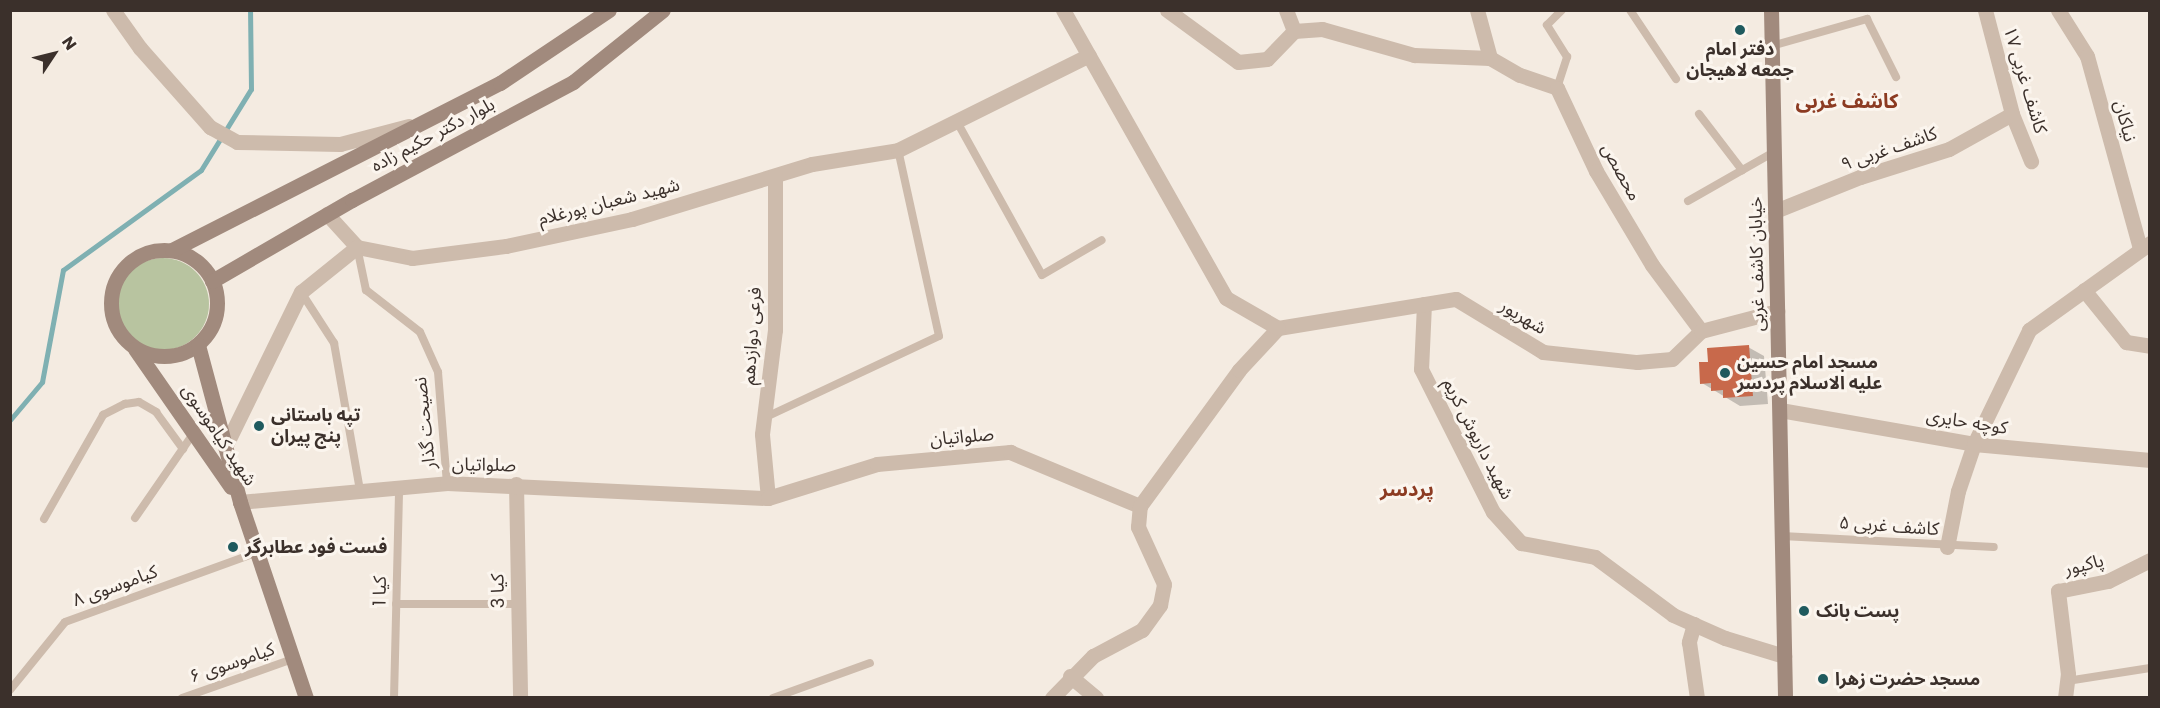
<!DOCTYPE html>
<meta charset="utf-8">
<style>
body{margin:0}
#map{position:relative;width:2160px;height:708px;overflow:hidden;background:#f4ebe1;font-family:Poppins,"Noto Sans Arabic",sans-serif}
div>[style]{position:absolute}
.green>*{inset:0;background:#b8c4a0}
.round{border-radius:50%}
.shadow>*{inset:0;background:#0003}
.stream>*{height:5px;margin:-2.5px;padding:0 2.5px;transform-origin:2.5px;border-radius:2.5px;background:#7fb0b2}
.building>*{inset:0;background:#c8694b}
.service>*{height:8px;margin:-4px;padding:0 4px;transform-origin:4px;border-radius:4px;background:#cdbbac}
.minor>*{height:15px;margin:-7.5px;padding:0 7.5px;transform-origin:7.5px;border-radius:7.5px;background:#cdbbac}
.secondary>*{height:15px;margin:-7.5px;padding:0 7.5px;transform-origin:7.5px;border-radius:7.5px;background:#a18a7d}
.secondary>.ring{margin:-7.5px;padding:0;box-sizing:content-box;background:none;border:15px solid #a18a7d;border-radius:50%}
.dots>*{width:16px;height:16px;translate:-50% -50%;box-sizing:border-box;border:3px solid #fbf5ee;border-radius:50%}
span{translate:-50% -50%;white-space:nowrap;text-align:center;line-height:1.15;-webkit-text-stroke:6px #fbf5ee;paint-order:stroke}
.poi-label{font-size:18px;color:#3b302b;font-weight:700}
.left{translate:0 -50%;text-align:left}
.street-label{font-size:18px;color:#3b302b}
.neighbourhood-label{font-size:20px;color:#8c3b22;font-weight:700}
.frame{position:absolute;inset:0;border:12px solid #3b302b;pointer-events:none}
.north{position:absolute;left:24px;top:24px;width:60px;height:60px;-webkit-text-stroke:4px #fbf5ee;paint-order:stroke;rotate:55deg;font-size:16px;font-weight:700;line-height:24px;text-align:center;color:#3b302b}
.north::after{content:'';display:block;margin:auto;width:21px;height:27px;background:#3b302b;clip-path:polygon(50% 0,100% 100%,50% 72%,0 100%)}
</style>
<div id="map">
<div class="green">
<div class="round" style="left:117px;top:258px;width:92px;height:92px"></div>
</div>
<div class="shadow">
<div style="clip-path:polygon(1748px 347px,1764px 356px,1768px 404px,1740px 406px,1702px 383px)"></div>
</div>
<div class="stream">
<div style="left:10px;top:420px;width:50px;rotate:-49.9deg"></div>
<div style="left:42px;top:382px;width:114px;rotate:-79.4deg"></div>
<div style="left:63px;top:270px;width:170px;rotate:-35.9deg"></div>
<div style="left:201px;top:170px;width:95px;rotate:-58.3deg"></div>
<div style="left:251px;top:89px;width:79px;rotate:-90.7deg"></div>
</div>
<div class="building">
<div style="clip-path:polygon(1749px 345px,1753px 396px,1723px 398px,1723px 390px,1711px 391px,1711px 383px,1700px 384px,1699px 362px,1708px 362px,1707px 348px)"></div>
</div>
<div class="service">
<div style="left:1630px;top:10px;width:83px;rotate:56.3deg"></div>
<div style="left:1771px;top:46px;width:100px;rotate:-15.7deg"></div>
<div style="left:1867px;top:19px;width:65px;rotate:63.4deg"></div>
<div style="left:1557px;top:88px;width:33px;rotate:-72deg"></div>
<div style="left:1567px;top:57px;width:38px;rotate:-122deg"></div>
<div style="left:1547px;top:25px;width:21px;rotate:-45deg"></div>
<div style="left:1699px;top:114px;width:71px;rotate:52.5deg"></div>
<div style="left:956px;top:120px;width:177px;rotate:61deg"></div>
<div style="left:1042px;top:275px;width:69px;rotate:-30.3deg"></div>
<div style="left:1688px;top:201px;width:99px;rotate:-29.7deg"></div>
<div style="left:357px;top:247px;width:44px;rotate:78.2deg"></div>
<div style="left:366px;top:290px;width:68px;rotate:37.9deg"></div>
<div style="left:420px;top:332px;width:44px;rotate:65.8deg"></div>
<div style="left:438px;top:372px;width:111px;rotate:85.4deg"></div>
<div style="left:301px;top:292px;width:61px;rotate:57.1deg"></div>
<div style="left:334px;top:343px;width:149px;rotate:80deg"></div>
<div style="left:764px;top:418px;width:193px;rotate:-25.1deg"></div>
<div style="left:939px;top:336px;width:190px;rotate:-102.4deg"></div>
<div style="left:135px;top:518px;width:106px;rotate:-55.4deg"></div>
<div style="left:44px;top:519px;width:120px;rotate:-60.4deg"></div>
<div style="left:103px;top:415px;width:25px;rotate:-27deg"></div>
<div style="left:125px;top:404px;width:14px;rotate:-8deg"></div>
<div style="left:139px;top:402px;width:20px;rotate:30deg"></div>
<div style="left:156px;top:412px;width:46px;rotate:53.9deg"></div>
<div style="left:1782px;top:536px;width:212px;rotate:3deg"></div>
<div style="left:396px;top:604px;width:121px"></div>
<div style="left:2067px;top:681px;width:84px;rotate:-8.9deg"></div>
<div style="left:10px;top:690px;width:87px;rotate:-51deg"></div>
<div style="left:65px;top:622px;width:205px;rotate:-19.9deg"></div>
<div style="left:182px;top:698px;width:118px;rotate:-19.4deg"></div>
<div style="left:394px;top:698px;width:212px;rotate:-88.6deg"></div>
<div style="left:773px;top:698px;width:103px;rotate:-19.8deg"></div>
</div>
<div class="minor">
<div style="left:113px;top:10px;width:47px;rotate:54.6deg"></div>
<div style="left:140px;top:48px;width:106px;rotate:48.5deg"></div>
<div style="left:210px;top:127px;width:31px;rotate:29deg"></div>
<div style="left:237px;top:142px;width:103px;rotate:1.1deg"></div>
<div style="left:340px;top:144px;width:71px;rotate:-14.6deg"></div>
<div style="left:1167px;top:10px;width:88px;rotate:36.2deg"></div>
<div style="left:1238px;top:62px;width:29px;rotate:-6deg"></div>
<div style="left:1267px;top:59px;width:39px;rotate:-46deg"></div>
<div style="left:1294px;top:31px;width:28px;rotate:-4deg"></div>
<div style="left:1322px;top:29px;width:96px;rotate:15.8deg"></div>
<div style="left:1414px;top:55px;width:76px;rotate:2.3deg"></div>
<div style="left:1490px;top:58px;width:34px;rotate:30deg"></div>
<div style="left:1520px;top:75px;width:39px;rotate:19deg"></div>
<div style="left:1557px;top:88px;width:92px;rotate:64.8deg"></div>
<div style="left:1596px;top:171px;width:109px;rotate:59.2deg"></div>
<div style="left:1652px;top:265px;width:82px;rotate:53.4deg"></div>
<div style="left:1286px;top:10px;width:22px;rotate:69deg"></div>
<div style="left:1477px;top:10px;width:50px;rotate:74.8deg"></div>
<div style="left:1985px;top:10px;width:107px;rotate:75.4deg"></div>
<div style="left:2012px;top:114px;width:51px;rotate:68deg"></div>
<div style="left:2058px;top:10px;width:54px;rotate:57.8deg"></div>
<div style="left:2087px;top:56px;width:200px;rotate:74.6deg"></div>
<div style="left:1775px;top:211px;width:92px;rotate:-21.8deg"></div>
<div style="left:1860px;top:177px;width:93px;rotate:-17.5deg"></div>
<div style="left:1949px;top:149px;width:72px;rotate:-29.1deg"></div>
<div style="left:327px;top:214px;width:45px;rotate:47.7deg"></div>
<div style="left:357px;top:247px;width:56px;rotate:11.3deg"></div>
<div style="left:412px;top:258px;width:95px;rotate:-7.3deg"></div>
<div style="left:506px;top:246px;width:129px;rotate:-12.1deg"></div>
<div style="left:632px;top:219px;width:188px;rotate:-17deg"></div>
<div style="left:812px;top:164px;width:87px;rotate:-9.2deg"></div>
<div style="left:898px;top:150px;width:213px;rotate:-26.4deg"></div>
<div style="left:2084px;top:290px;width:67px;rotate:51.1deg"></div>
<div style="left:2126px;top:342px;width:24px;rotate:9deg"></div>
<div style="left:1424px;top:304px;width:65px;rotate:92.6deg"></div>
<div style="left:1421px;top:369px;width:160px;rotate:63.3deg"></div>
<div style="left:1493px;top:512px;width:42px;rotate:47.9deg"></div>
<div style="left:1521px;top:543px;width:75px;rotate:10.7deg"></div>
<div style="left:1595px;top:557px;width:97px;rotate:36.6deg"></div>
<div style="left:1673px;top:615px;width:57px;rotate:23.9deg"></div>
<div style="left:1725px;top:638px;width:62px;rotate:17deg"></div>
<div style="left:1278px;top:328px;width:180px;rotate:-9.3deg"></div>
<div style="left:1456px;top:299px;width:102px;rotate:31.3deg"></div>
<div style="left:1543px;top:352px;width:95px;rotate:6.1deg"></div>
<div style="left:1637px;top:362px;width:35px;rotate:-5deg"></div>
<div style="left:1672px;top:359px;width:40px;rotate:-44deg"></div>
<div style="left:1701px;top:331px;width:79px;rotate:-14.7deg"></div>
<div style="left:1780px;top:410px;width:197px;rotate:9.9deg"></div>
<div style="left:1974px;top:444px;width:177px;rotate:5.2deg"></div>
<div style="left:225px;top:447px;width:173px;rotate:-63.9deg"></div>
<div style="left:301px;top:292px;width:72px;rotate:-38.8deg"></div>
<div style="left:516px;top:484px;width:214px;rotate:88.9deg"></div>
<div style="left:768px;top:498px;width:64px;rotate:-95.4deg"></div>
<div style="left:762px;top:434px;width:105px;rotate:-82.9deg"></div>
<div style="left:775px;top:330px;width:154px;rotate:-90deg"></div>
<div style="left:240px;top:502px;width:208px;rotate:-5.2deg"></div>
<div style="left:447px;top:483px;width:321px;rotate:2.7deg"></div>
<div style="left:768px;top:498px;width:114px;rotate:-17.3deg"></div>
<div style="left:877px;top:464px;width:134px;rotate:-5.2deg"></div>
<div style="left:1010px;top:452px;width:141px;rotate:22.6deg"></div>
<div style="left:1140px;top:506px;width:168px;rotate:-53.9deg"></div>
<div style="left:1239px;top:370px;width:57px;rotate:-47.1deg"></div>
<div style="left:1278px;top:328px;width:60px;rotate:-150deg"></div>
<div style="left:1226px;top:298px;width:331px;rotate:-119.5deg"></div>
<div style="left:1947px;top:547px;width:57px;rotate:-78.9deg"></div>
<div style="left:1958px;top:491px;width:50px;rotate:-71.2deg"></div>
<div style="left:1974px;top:444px;width:127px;rotate:-64.2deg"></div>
<div style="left:2029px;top:330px;width:149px;rotate:-35.7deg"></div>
<div style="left:1694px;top:624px;width:19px;rotate:106deg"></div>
<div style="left:1689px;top:642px;width:57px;rotate:81.9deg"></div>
<div style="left:1070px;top:676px;width:34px;rotate:40deg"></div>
<div style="left:1052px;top:698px;width:59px;rotate:-45.7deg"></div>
<div style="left:1093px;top:656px;width:55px;rotate:-28deg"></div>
<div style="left:1142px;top:630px;width:31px;rotate:-54deg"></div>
<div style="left:1160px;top:605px;width:21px;rotate:-79deg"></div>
<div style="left:1164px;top:584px;width:63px;rotate:-114.5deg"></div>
<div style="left:1138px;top:527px;width:21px;rotate:-85deg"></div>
<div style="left:2065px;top:698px;width:24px;rotate:-83deg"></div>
<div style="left:2068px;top:674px;width:84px;rotate:-96.9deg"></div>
<div style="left:2058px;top:591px;width:51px;rotate:-11.3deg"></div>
<div style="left:2108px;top:581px;width:47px;rotate:-26.6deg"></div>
</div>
<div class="secondary">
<div style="left:1771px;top:10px;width:688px;rotate:88.83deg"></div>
<div class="ring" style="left:111px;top:250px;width:91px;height:91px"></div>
<div style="left:172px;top:250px;width:368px;rotate:-27deg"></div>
<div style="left:500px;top:83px;width:131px;rotate:-33.8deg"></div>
<div style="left:212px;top:281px;width:162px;rotate:-30.1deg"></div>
<div style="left:352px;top:200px;width:251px;rotate:-28.1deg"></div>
<div style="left:573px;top:82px;width:115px;rotate:-38.7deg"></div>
<div style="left:198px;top:345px;width:163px;rotate:75deg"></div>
<div style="left:240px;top:502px;width:207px;rotate:71.4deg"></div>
<div style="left:135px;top:349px;width:168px;rotate:55.2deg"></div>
</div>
<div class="dots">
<div style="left:1740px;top:30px;background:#1f5a5e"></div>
<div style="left:1725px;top:373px;background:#1f5a5e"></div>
<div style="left:259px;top:426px;background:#1f5a5e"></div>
<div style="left:233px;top:547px;background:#1f5a5e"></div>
<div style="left:1804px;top:611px;background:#1f5a5e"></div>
<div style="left:1823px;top:679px;background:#1f5a5e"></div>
</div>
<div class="poi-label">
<span style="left:1740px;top:60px">دفتر امام<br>جمعه لاهیجان</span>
<span class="left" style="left:1737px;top:373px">مسجد امام حسین<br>علیه الاسلام پردسر</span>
<span class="left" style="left:271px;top:426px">تپه باستانی<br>پنج پیران</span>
<span class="left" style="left:245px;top:547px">فست فود عطابرگر</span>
<span class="left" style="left:1816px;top:611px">پست بانک</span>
<span class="left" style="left:1835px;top:679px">مسجد حضرت زهرا</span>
</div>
<div class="street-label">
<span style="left:2025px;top:80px;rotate:73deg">کاشف غربی ۱۷</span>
<span style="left:2125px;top:121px;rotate:75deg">نیاکان</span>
<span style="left:433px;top:135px;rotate:-28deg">بلوار دکتر حکیم زاده</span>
<span style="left:1889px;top:149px;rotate:-19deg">کاشف غربی ۹</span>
<span style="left:1621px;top:172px;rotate:61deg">محصص</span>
<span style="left:609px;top:202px;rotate:-14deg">شهید شعبان پورغلام</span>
<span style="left:1757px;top:264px;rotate:-91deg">خیابان کاشف غربی</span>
<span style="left:1523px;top:317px;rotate:31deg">شهریور</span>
<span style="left:752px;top:336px;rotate:-86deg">فرعی دوازدهم</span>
<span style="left:1967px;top:422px;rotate:9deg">کوچه حایری</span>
<span style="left:425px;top:423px;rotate:-96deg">نصیحت گذار</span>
<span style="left:219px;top:435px;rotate:56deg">شهید کیاموسوی</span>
<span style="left:962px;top:437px;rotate:-5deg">صلواتیان</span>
<span style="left:1478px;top:439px;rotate:63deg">شهید داریوش کریم</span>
<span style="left:484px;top:465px;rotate:1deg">صلواتیان</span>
<span style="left:1889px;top:526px;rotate:4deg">کاشف غربی ۵</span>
<span style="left:2084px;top:565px;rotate:-14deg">پاکپور</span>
<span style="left:115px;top:586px;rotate:-20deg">کیاموسوی ۸</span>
<span style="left:380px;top:591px;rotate:-89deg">کیا 1</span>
<span style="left:498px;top:591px;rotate:-91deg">کیا 3</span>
<span style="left:232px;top:663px;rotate:-19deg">کیاموسوی ۶</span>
</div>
<div class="neighbourhood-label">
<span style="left:1847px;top:101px">کاشف غربی</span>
<span style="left:1407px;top:489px">پردسر</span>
</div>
<div class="frame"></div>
<div class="north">N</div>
</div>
